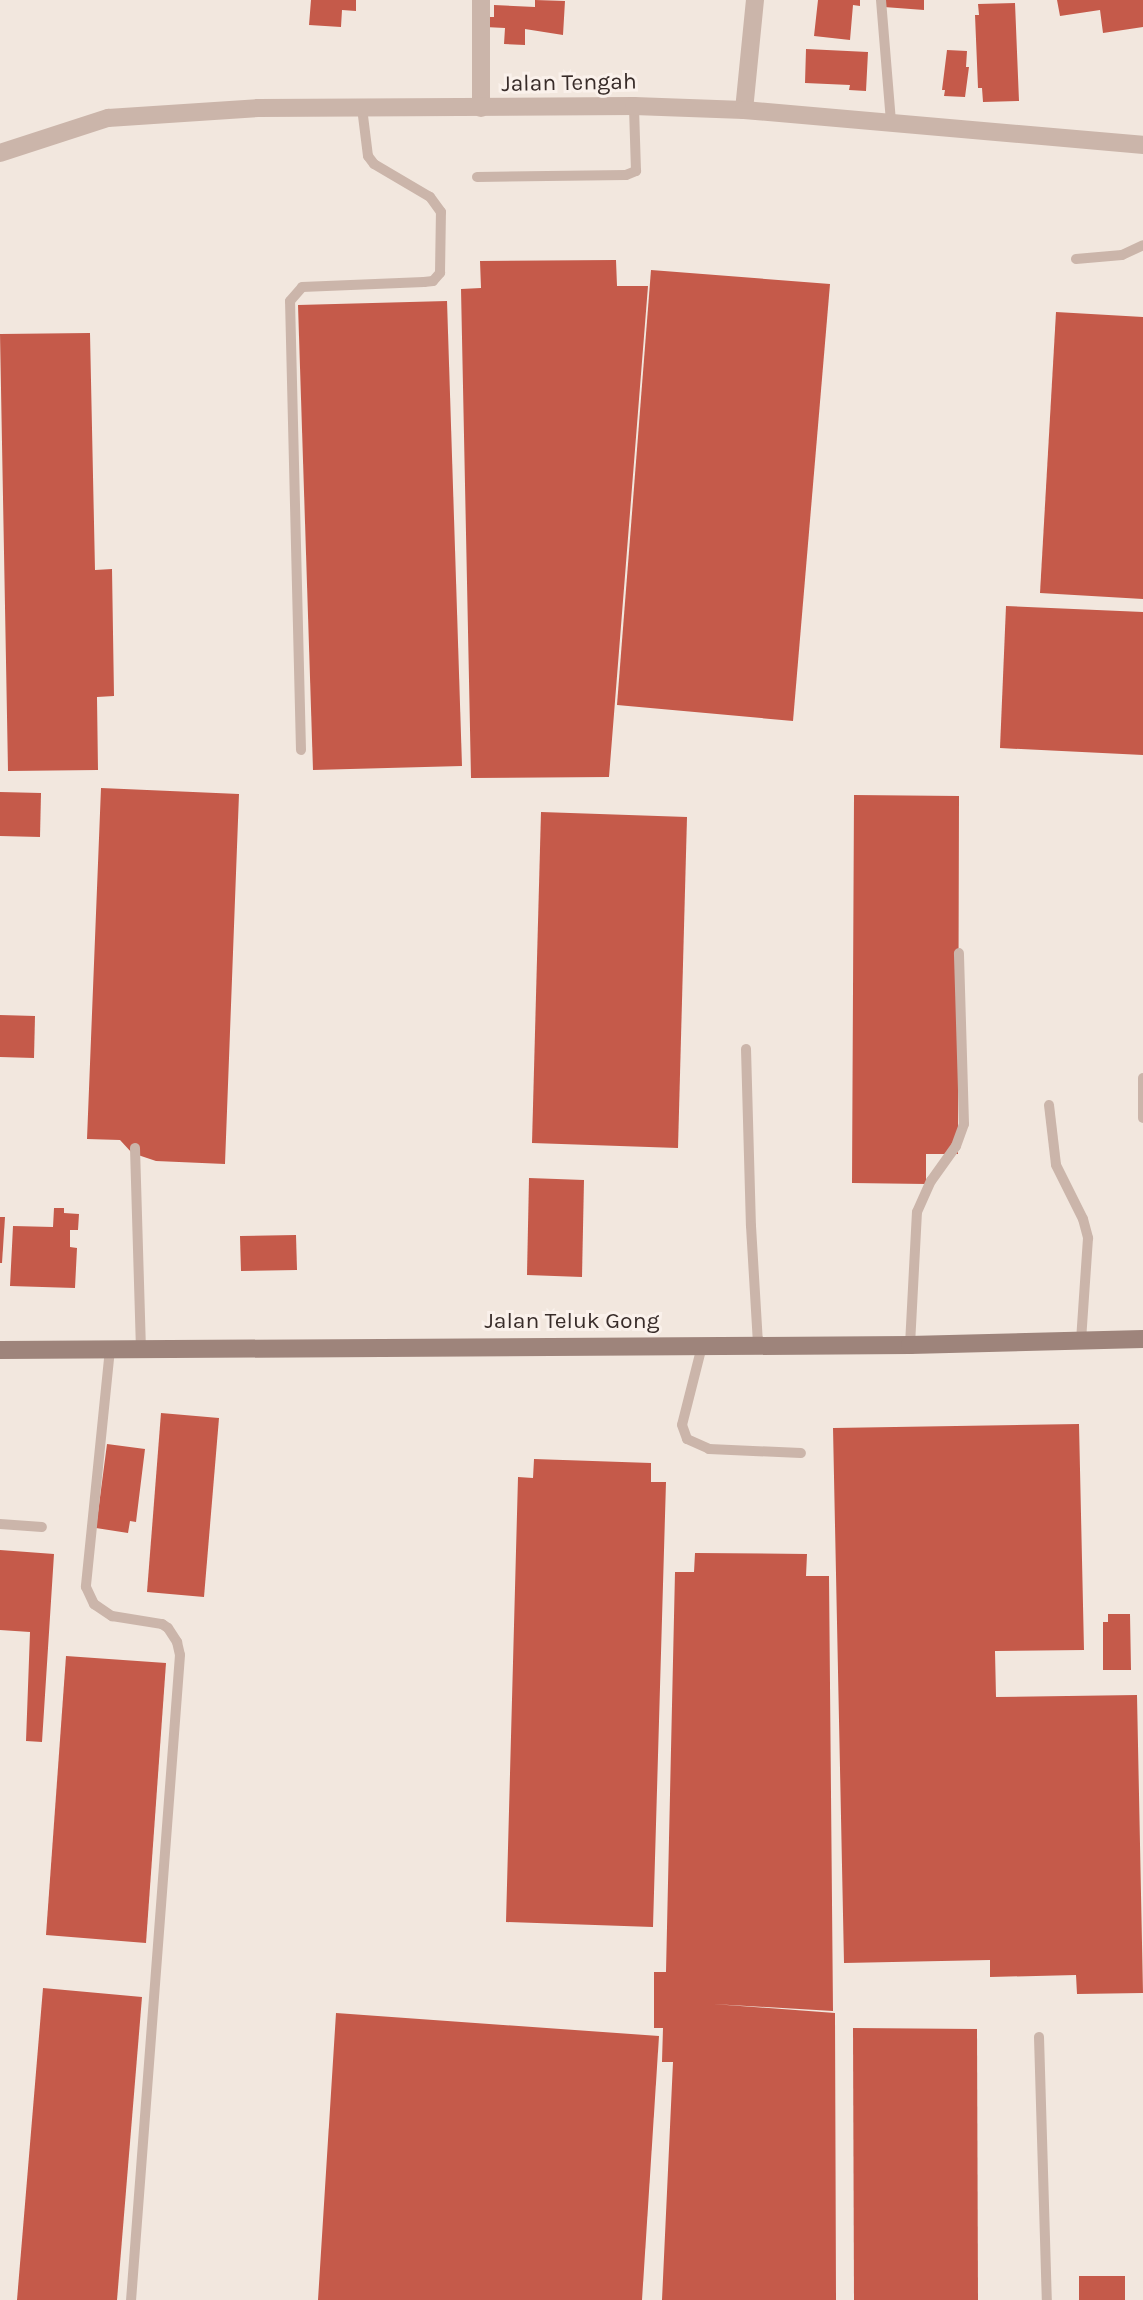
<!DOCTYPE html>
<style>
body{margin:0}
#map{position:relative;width:1143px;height:2300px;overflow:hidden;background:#f2e7de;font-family:Karla,sans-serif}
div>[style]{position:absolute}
.building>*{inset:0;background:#c55a4a}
.lane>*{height:10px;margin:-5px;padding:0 5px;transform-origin:5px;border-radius:5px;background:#cbb5aa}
.street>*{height:18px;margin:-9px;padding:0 9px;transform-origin:9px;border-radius:9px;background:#cbb5aa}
.secondary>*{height:18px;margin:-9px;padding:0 9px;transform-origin:9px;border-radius:9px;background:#9e847b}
span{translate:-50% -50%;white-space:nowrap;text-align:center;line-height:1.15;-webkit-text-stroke:6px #faf1eb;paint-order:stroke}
.street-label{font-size:23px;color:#382c29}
</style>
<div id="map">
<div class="building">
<div style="clip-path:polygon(311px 0,356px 0,356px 11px,342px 10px,341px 27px,309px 25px)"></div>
<div style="clip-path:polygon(535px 0,565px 1px,563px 35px,525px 29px,525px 45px,504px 44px,505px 28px,485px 27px,486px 17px,494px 17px,494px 5px,535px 7px)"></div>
<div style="clip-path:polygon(818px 0,860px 0,860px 6px,853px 5px,850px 40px,814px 36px)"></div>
<div style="clip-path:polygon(884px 0,924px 0,924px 10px,884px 7px)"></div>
<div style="clip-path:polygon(1057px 0,1143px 0,1143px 27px,1103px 33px,1100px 10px,1060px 16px)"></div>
<div style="clip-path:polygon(1015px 3px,1019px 101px,983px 102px,982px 88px,978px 88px,975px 15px,979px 15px,978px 4px)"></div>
<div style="clip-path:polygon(806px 49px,868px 52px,866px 91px,849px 90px,850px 85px,805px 83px)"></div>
<div style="clip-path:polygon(947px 50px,967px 51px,966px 67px,969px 67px,965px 97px,944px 96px,945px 90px,942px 90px)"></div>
<div style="clip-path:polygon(616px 260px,617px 286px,648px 286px,609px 777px,471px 778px,461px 289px,481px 288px,480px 261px)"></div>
<div style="clip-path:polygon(651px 270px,830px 284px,793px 721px,617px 705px)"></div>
<div style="clip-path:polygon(447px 301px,462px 766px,313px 770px,298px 305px)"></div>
<div style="clip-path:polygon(1056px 312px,1143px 317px,1143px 599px,1040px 593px)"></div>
<div style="clip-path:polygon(90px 333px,95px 570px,112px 569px,114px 696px,97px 697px,98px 770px,8px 771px,0 334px)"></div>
<div style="clip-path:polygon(1006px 606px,1143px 612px,1143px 755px,1000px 748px)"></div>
<div style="clip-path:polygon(101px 788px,239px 794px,225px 1164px,156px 1161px,132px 1153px,120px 1140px,87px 1139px)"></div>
<div style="clip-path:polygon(0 792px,41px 793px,40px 837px,0 836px)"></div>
<div style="clip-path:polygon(854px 795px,959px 796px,958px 1154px,926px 1154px,926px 1184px,852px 1183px)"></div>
<div style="clip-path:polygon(541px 812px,687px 817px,678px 1148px,532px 1143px)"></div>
<div style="clip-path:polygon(0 1015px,35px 1016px,34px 1058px,0 1057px)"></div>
<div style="clip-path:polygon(529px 1178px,584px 1180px,582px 1277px,527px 1275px)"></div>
<div style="clip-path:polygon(54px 1208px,64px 1208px,64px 1213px,79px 1214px,78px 1230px,70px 1230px,70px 1247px,77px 1248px,75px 1288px,10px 1286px,13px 1226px,53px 1227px)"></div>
<div style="clip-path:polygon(0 1217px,5px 1217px,2px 1263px,0 1263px)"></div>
<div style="clip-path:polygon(296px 1235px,297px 1270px,241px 1271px,240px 1236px)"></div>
<div style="clip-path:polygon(161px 1413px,219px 1418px,204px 1597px,147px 1592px)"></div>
<div style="clip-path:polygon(1079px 1424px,1084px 1650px,995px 1651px,996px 1697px,1137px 1695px,1143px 1993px,1077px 1994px,1076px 1975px,990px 1977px,990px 1960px,844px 1963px,833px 1428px)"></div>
<div style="clip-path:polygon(107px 1444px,145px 1449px,136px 1522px,130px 1521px,128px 1533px,96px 1528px)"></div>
<div style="clip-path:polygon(534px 1459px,651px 1463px,651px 1482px,666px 1482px,653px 1927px,506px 1922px,518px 1477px,533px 1478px)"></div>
<div style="clip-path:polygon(0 1550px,54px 1554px,42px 1742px,26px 1741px,30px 1632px,0 1630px)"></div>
<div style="clip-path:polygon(695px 1553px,807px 1554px,806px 1576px,829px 1576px,833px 2011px,713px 2004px,835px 2013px,836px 2300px,662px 2300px,673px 2062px,662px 2062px,663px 2028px,654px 2028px,654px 1972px,666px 1972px,675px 1572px,694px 1572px)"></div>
<div style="clip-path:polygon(1108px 1614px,1130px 1614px,1131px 1670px,1103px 1670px,1103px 1622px,1108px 1622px)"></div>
<div style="clip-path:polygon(66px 1656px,166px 1663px,146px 1943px,46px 1935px)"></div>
<div style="clip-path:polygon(43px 1988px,142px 1997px,117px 2300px,17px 2300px)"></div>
<div style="clip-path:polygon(336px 2013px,659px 2036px,642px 2300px,318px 2300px)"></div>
<div style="clip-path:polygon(853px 2028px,977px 2029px,978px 2300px,854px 2300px)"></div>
<div style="clip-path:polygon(1079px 2276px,1125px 2276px,1125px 2300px,1079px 2300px)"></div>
</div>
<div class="lane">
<div style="left:881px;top:0;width:121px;rotate:85.3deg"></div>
<div style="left:477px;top:177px;width:149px;rotate:-0.8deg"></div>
<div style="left:626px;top:175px;width:11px;rotate:-22deg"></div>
<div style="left:636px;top:171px;width:65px;rotate:-91.8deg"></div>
<div style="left:1076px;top:259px;width:46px;rotate:-5deg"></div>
<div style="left:1122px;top:255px;width:23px;rotate:-25deg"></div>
<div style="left:301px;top:750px;width:449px;rotate:-91.4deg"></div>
<div style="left:290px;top:301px;width:18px;rotate:-49deg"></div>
<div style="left:302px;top:287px;width:122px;rotate:-2.3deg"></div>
<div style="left:424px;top:282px;width:9px;rotate:-6deg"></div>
<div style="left:433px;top:281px;width:11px;rotate:-49deg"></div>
<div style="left:440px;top:273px;width:61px;rotate:-89.1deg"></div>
<div style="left:441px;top:212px;width:19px;rotate:-126deg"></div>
<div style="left:430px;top:197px;width:65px;rotate:-149.5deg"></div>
<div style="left:374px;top:164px;width:10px;rotate:-127deg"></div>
<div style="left:368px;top:156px;width:48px;rotate:-97.1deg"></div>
<div style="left:746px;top:1049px;width:177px;rotate:88.4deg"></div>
<div style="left:751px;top:1226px;width:119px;rotate:86.6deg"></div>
<div style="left:1143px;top:1078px;width:40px;rotate:90deg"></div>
<div style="left:1049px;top:1105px;width:60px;rotate:83.3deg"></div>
<div style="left:1056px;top:1165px;width:60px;rotate:63.4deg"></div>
<div style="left:1083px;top:1219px;width:20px;rotate:75deg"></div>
<div style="left:1088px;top:1238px;width:102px;rotate:93.9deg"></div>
<div style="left:135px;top:1148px;width:201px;rotate:88.3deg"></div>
<div style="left:910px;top:1345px;width:133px;rotate:-87deg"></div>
<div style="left:917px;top:1212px;width:34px;rotate:-66deg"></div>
<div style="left:931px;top:1181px;width:43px;rotate:-54.5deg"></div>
<div style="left:956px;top:1146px;width:23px;rotate:-70deg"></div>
<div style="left:964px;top:1124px;width:171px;rotate:-91.7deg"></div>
<div style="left:702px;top:1346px;width:81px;rotate:104.2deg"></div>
<div style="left:682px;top:1425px;width:15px;rotate:70deg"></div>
<div style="left:687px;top:1439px;width:24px;rotate:24deg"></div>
<div style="left:709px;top:1449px;width:92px;rotate:2.5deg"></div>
<div style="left:110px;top:1349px;width:239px;rotate:95.8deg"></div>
<div style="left:86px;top:1587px;width:19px;rotate:65deg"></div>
<div style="left:94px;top:1604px;width:22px;rotate:34deg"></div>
<div style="left:112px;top:1616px;width:51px;rotate:9.1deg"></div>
<div style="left:162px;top:1624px;width:7px;rotate:34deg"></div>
<div style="left:168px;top:1628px;width:17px;rotate:57deg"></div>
<div style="left:177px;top:1642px;width:13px;rotate:77deg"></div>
<div style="left:180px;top:1655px;width:647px;rotate:94.34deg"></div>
<div style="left:0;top:1524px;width:42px;rotate:4.1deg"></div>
<div style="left:1039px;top:2037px;width:263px;rotate:88.3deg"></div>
</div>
<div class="street">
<div style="left:481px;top:0;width:108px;rotate:90deg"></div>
<div style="left:744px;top:110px;width:111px;rotate:-84.3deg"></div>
<div style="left:0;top:153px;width:114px;rotate:-18deg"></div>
<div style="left:108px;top:118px;width:150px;rotate:-3.8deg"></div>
<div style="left:258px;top:108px;width:376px;rotate:-0.3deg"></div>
<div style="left:634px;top:106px;width:110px;rotate:2.1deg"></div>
<div style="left:744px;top:110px;width:401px;rotate:5deg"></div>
</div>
<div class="secondary">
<div style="left:0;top:1350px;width:910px;rotate:-0.31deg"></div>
<div style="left:910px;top:1345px;width:233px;rotate:-1.5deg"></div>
</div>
<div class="street-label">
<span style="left:569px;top:83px;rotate:-1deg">Jalan Tengah</span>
<span style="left:572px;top:1321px">Jalan Teluk Gong</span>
</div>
</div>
